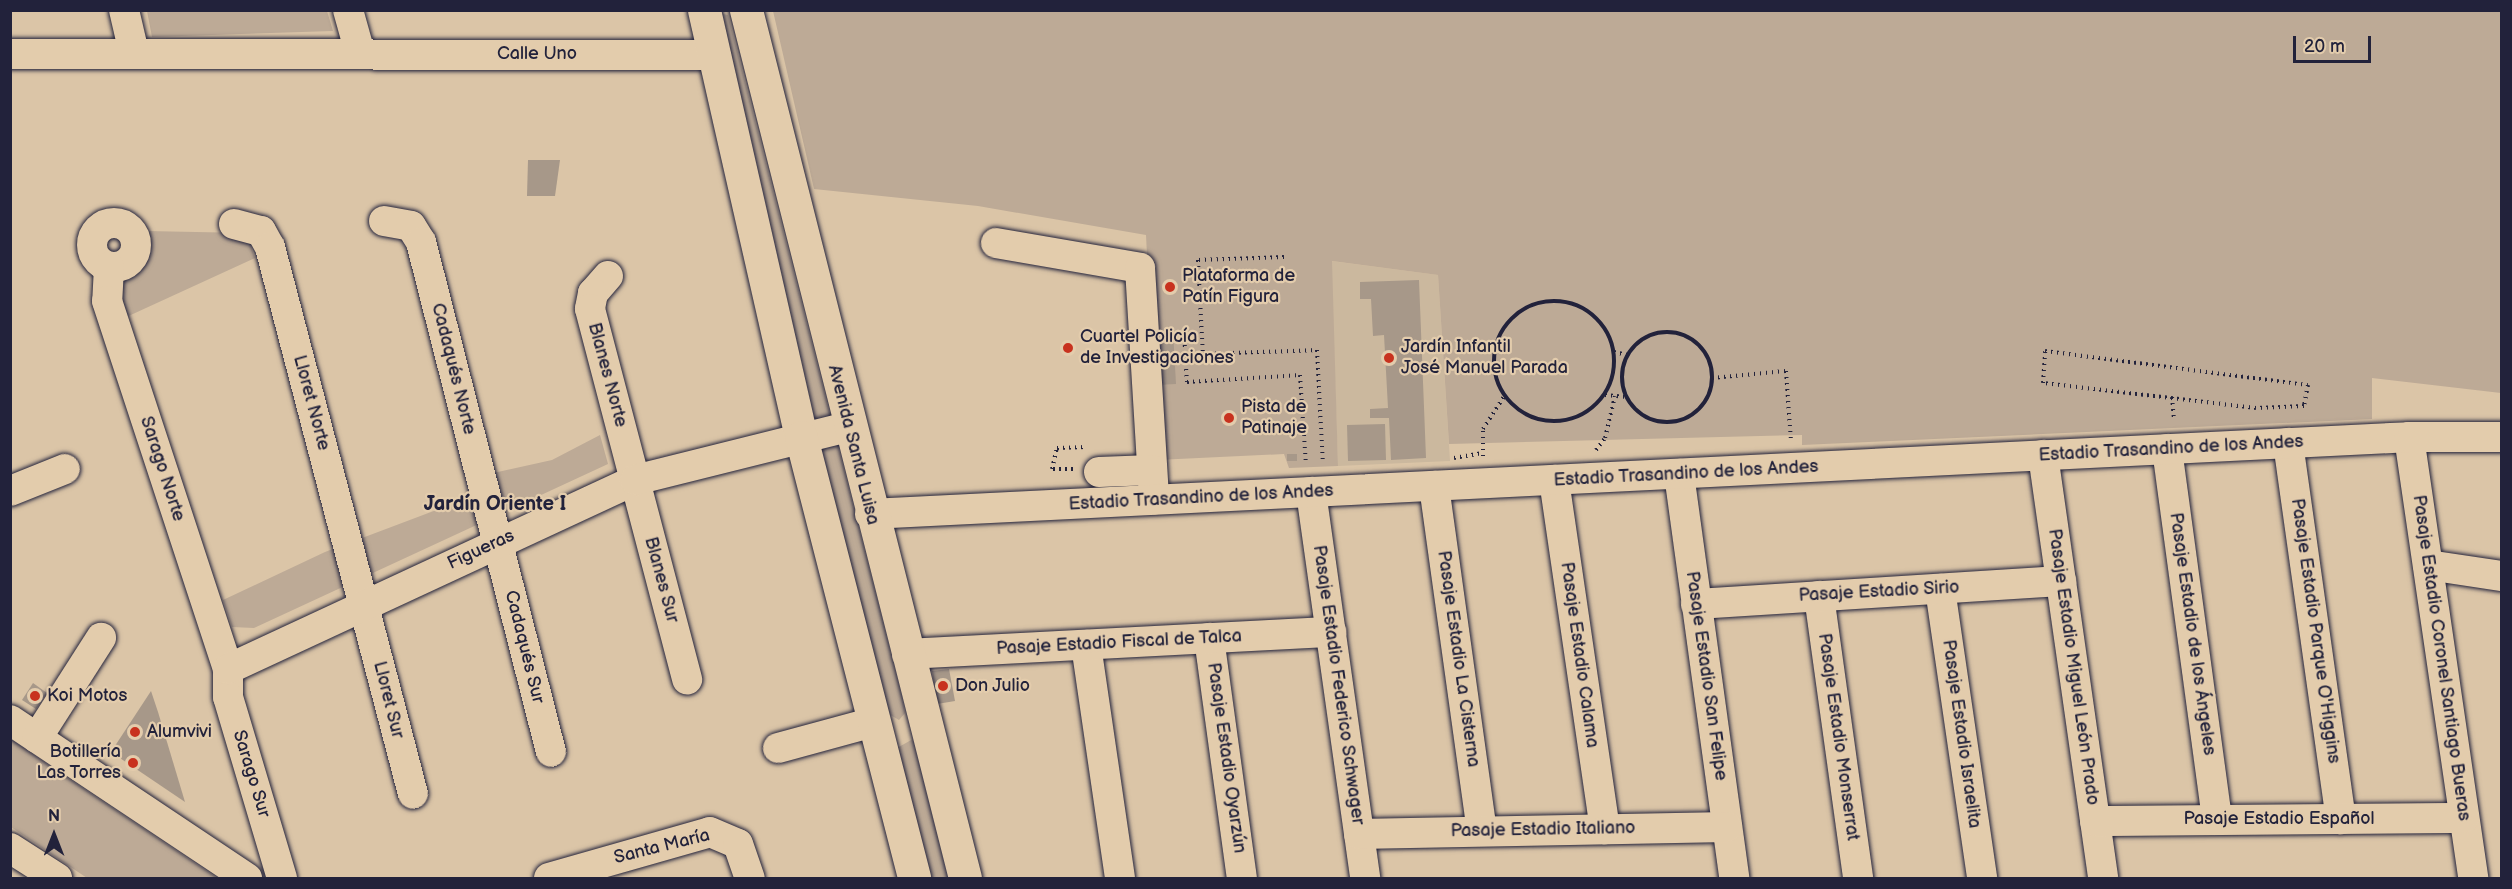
<!DOCTYPE html>
<meta charset="utf-8">
<style>
body{margin:0}
#map{position:relative;width:2512px;height:889px;overflow:hidden;background:#dbc5a7;font-family:"Balsamiq Sans",sans-serif}
div>[style]{position:absolute}
.built>*{inset:0;background:#cbb89e}
.green>*{inset:0;background:#bdaa96}
.building>*{inset:0;background:#a79889}
.path>*{height:4px;margin-top:-2px;transform-origin:0;background:repeating-linear-gradient(90deg,#22223b 0 1.5px,transparent 0 6px)}
.path>.ring{margin:-2px;padding:0;box-sizing:content-box;background:none;border:4px solid #22223b;border-radius:50%}
.roads{filter:drop-shadow(0 0 2px #22223b) drop-shadow(0 0 2px #22223b)}
.minor>*{height:30px;margin:-15px;padding:0 15px;transform-origin:15px;border-radius:15px;background:#e3ccac}
.minor>.ring{margin:-15px;padding:0;box-sizing:content-box;background:none;border:30px solid #e3ccac;border-radius:50%}
.major>*{height:33px;margin:-16.5px;padding:0 16.5px;transform-origin:16.5px;border-radius:16.5px;background:#e3ccac}
.dots>*{width:16px;height:16px;translate:-50% -50%;box-sizing:border-box;border:3px solid #e3ccac;border-radius:50%}
span{translate:-50% -50%;white-space:nowrap;text-align:center;line-height:1.15;-webkit-text-stroke:4.5px #e3ccac;paint-order:stroke}
.street-label{font-size:18px;color:#22223b}
.poi-label{font-size:18px;color:#22223b}
.left{translate:0 -50%;text-align:left}
.right{translate:-100% -50%;text-align:right}
.neighbourhood-label{font-size:20px;color:#22223b;font-weight:700}
.frame{position:absolute;inset:0;border:12px solid #22223b;pointer-events:none}
.north{position:absolute;left:24px;top:805px;width:60px;height:60px;-webkit-text-stroke:4px #e3ccac;paint-order:stroke;rotate:0deg;font-size:16px;font-weight:700;line-height:24px;text-align:center;color:#22223b}
.north::after{content:'';display:block;margin:auto;width:21px;height:27px;background:#22223b;clip-path:polygon(50% 0,100% 100%,50% 72%,0 100%)}
.scale{position:absolute;left:2293px;top:36px;width:78px;height:27px;box-sizing:border-box;border:3px solid #22223b;border-top:0;padding-left:8px;font-size:18px;line-height:21px;white-space:nowrap;color:#22223b;-webkit-text-stroke:4px #e3ccac;paint-order:stroke}
</style>
<div id="map">
<div class="built">
<div style="clip-path:polygon(1331px 261px,1438px 275px,1450px 461px,1338px 466px)"></div>
</div>
<div class="green">
<div style="clip-path:polygon(147px 11px,327px 11px,333px 31px,152px 37px)"></div>
<div style="clip-path:polygon(708px 11px,728px 15px,902px 697px,905px 713px,899px 720px,887px 713px)"></div>
<div style="clip-path:polygon(773px 11px,2501px 11px,2501px 393px,2372px 378px,2372px 419px,1802px 445px,1802px 435px,1449px 444px,1438px 275px,1332px 261px,1338px 466px,1289px 468px,1284px 454px,1157px 460px,1146px 235px,978px 206px,814px 189px)"></div>
<div style="clip-path:polygon(146px 231px,246px 233px,255px 258px,122px 319px,111px 285px,137px 271px)"></div>
<div style="clip-path:polygon(600px 435px,608px 464px,254px 628px,232px 627px,223px 600px,325px 552px,492px 489px,489px 474px,552px 460px)"></div>
<div style="clip-path:polygon(11px 739px,57px 771px,217px 878px,87px 878px,11px 827px)"></div>
<div style="clip-path:polygon(913px 739px,948px 878px,930px 878px,897px 748px)"></div>
</div>
<div class="building">
<div style="clip-path:polygon(528px 160px,560px 160px,555px 196px,527px 196px)"></div>
<div style="clip-path:polygon(1419px 280px,1426px 458px,1391px 460px,1389px 418px,1370px 418px,1370px 409px,1388px 408px,1384px 335px,1373px 336px,1371px 299px,1360px 299px,1360px 282px)"></div>
<div style="clip-path:polygon(1173px 331px,1176px 384px,1157px 385px,1155px 332px)"></div>
<div style="clip-path:polygon(1385px 424px,1386px 460px,1348px 461px,1347px 425px)"></div>
<div style="clip-path:polygon(1287px 454px,1297px 454px,1297px 461px,1287px 461px)"></div>
<div style="clip-path:polygon(949px 669px,955px 701px,937px 704px,932px 671px)"></div>
<div style="clip-path:polygon(33px 683px,47px 693px,36px 709px,22px 700px)"></div>
<div style="clip-path:polygon(151px 691px,158px 712px,185px 802px,111px 752px)"></div>
</div>
<div class="path">
<div style="left:1284px;top:257px;width:86px;rotate:178deg"></div>
<div style="left:1198px;top:260px;width:94px;rotate:87deg"></div>
<div style="left:1203px;top:354px;width:114px;rotate:-2deg"></div>
<div style="left:1317px;top:350px;width:114px;rotate:87deg"></div>
<div class="ring" style="left:1494px;top:301px;width:116px;height:116px"></div>
<div class="ring" style="left:1622px;top:332px;width:86px;height:86px"></div>
<div style="left:1184px;top:333px;width:49px;rotate:86.5deg"></div>
<div style="left:1187px;top:382px;width:113px;rotate:-3.5deg"></div>
<div style="left:1300px;top:375px;width:90px;rotate:86.2deg"></div>
<div style="left:2045px;top:351px;width:265px;rotate:7.4deg"></div>
<div style="left:2308px;top:385px;width:21px;rotate:101deg"></div>
<div style="left:2304px;top:406px;width:48px;rotate:177.6deg"></div>
<div style="left:2256px;top:408px;width:214px;rotate:-173.3deg"></div>
<div style="left:2043px;top:383px;width:32px;rotate:-86deg"></div>
<div style="left:1614px;top:352px;width:14px;rotate:12deg"></div>
<div style="left:1712px;top:378px;width:74px;rotate:-5.4deg"></div>
<div style="left:1786px;top:371px;width:69px;rotate:85.9deg"></div>
<div style="left:1605px;top:395px;width:22px;rotate:5deg"></div>
<div style="left:2172px;top:397px;width:24px;rotate:85deg"></div>
<div style="left:1596px;top:450px;width:15px;rotate:-53deg"></div>
<div style="left:1605px;top:438px;width:43px;rotate:-76.6deg"></div>
<div style="left:1483px;top:456px;width:27px;rotate:-90deg"></div>
<div style="left:1483px;top:429px;width:40px;rotate:-57.1deg"></div>
<div style="left:1454px;top:458px;width:29px;rotate:-10deg"></div>
<div style="left:1073px;top:469px;width:21px;rotate:180deg"></div>
<div style="left:1052px;top:469px;width:22px;rotate:-77deg"></div>
<div style="left:1057px;top:448px;width:29px;rotate:-2deg"></div>
</div>
<div class="roads">
<div class="minor">
<div style="left:124px;top:10px;width:44px;rotate:76.9deg"></div>
<div style="left:348px;top:10px;width:45px;rotate:74.4deg"></div>
<div style="left:10px;top:54px;width:704px;rotate:0.08deg"></div>
<div style="left:384px;top:221px;width:27px;rotate:10deg"></div>
<div style="left:411px;top:226px;width:19px;rotate:58deg"></div>
<div style="left:421px;top:242px;width:526px;rotate:75.7deg"></div>
<div class="ring" style="left:92px;top:223px;width:14px;height:14px"></div>
<div style="left:234px;top:224px;width:28px;rotate:15deg"></div>
<div style="left:261px;top:231px;width:18px;rotate:61deg"></div>
<div style="left:270px;top:247px;width:565px;rotate:75.35deg"></div>
<div style="left:996px;top:243px;width:146px;rotate:9.8deg"></div>
<div style="left:1140px;top:268px;width:232px;rotate:86.5deg"></div>
<div style="left:109px;top:267px;width:34px;rotate:93deg"></div>
<div style="left:107px;top:301px;width:387px;rotate:71.8deg"></div>
<div style="left:228px;top:669px;width:28px;rotate:90deg"></div>
<div style="left:228px;top:697px;width:189px;rotate:73.4deg"></div>
<div style="left:608px;top:276px;width:23px;rotate:131deg"></div>
<div style="left:593px;top:293px;width:16px;rotate:101deg"></div>
<div style="left:590px;top:309px;width:383px;rotate:75.3deg"></div>
<div style="left:2409px;top:437px;width:446px;rotate:81.7deg"></div>
<div style="left:2288px;top:443px;width:380px;rotate:82deg"></div>
<div style="left:2167px;top:449px;width:374px;rotate:82.3deg"></div>
<div style="left:2043px;top:455px;width:427px;rotate:81.9deg"></div>
<div style="left:1099px;top:472px;width:53px;rotate:-2.2deg"></div>
<div style="left:1679px;top:474px;width:408px;rotate:82.2deg"></div>
<div style="left:1554px;top:480px;width:353px;rotate:81.7deg"></div>
<div style="left:1434px;top:486px;width:348px;rotate:82.1deg"></div>
<div style="left:10px;top:491px;width:59px;rotate:-21.8deg"></div>
<div style="left:1311px;top:492px;width:390px;rotate:82deg"></div>
<div style="left:870px;top:514px;width:1541px;rotate:-2.86deg"></div>
<div style="left:2409px;top:437px;width:93px"></div>
<div style="left:2428px;top:565px;width:75px;rotate:8.5deg"></div>
<div style="left:1940px;top:589px;width:292px;rotate:81.7deg"></div>
<div style="left:1819px;top:596px;width:285px;rotate:82.1deg"></div>
<div style="left:1696px;top:604px;width:366px;rotate:-3.6deg"></div>
<div style="left:1209px;top:638px;width:242px;rotate:82.2deg"></div>
<div style="left:1086px;top:645px;width:235px;rotate:81.7deg"></div>
<div style="left:907px;top:654px;width:425px;rotate:-3deg"></div>
<div style="left:228px;top:669px;width:449px;rotate:-24.9deg"></div>
<div style="left:635px;top:480px;width:219px;rotate:-14deg"></div>
<div style="left:10px;top:720px;width:285px;rotate:33.7deg"></div>
<div style="left:37px;top:738px;width:119px;rotate:-57.4deg"></div>
<div style="left:778px;top:748px;width:99px;rotate:-15.2deg"></div>
<div style="left:2095px;top:821px;width:369px;rotate:-0.5deg"></div>
<div style="left:1359px;top:834px;width:368px;rotate:-1.1deg"></div>
<div style="left:10px;top:848px;width:56px;rotate:32.6deg"></div>
<div style="left:549px;top:878px;width:167px;rotate:-15.9deg"></div>
<div style="left:710px;top:832px;width:30px;rotate:23deg"></div>
<div style="left:738px;top:844px;width:36px;rotate:71deg"></div>
</div>
<div class="major">
<div style="left:704px;top:10px;width:438px;rotate:77.2deg"></div>
<div style="left:801px;top:437px;width:455px;rotate:75.6deg"></div>
<div style="left:746px;top:10px;width:895px;rotate:75.84deg"></div>
</div>
</div>
<div class="dots">
<div style="left:1170px;top:287px;background:#c8321e"></div>
<div style="left:1068px;top:348px;background:#c8321e"></div>
<div style="left:1389px;top:358px;background:#c8321e"></div>
<div style="left:1229px;top:418px;background:#c8321e"></div>
<div style="left:943px;top:686px;background:#c8321e"></div>
<div style="left:35px;top:696px;background:#c8321e"></div>
<div style="left:135px;top:732px;background:#c8321e"></div>
<div style="left:133px;top:763px;background:#c8321e"></div>
</div>
<div class="street-label">
<span style="left:537px;top:54px">Calle Uno</span>
<span style="left:453px;top:369px;rotate:76deg">Cadaqués Norte</span>
<span style="left:607px;top:375px;rotate:75deg">Blanes Norte</span>
<span style="left:311px;top:403px;rotate:75deg">Lloret Norte</span>
<span style="left:853px;top:445px;rotate:76deg">Avenida Santa Luisa</span>
<span style="left:2171px;top:449px;rotate:-3deg">Estadio Trasandino de los Andes</span>
<span style="left:162px;top:469px;rotate:72deg">Sarago Norte</span>
<span style="left:1686px;top:474px;rotate:-3deg">Estadio Trasandino de los Andes</span>
<span style="left:1201px;top:498px;rotate:-3deg">Estadio Trasandino de los Andes</span>
<span style="left:481px;top:550px;rotate:-25deg">Figueras</span>
<span style="left:661px;top:580px;rotate:75deg">Blanes Sur</span>
<span style="left:1879px;top:592px;rotate:-3deg">Pasaje Estadio Sirio</span>
<span style="left:2315px;top:631px;rotate:82deg">Pasaje Estadio Parque O'Higgins</span>
<span style="left:2192px;top:634px;rotate:82deg">Pasaje Estadio de los Ángeles</span>
<span style="left:1119px;top:643px;rotate:-3deg">Pasaje Estadio Fiscal de Talca</span>
<span style="left:524px;top:647px;rotate:76deg">Cadaqués Sur</span>
<span style="left:1579px;top:655px;rotate:82deg">Pasaje Estadio Calama</span>
<span style="left:2441px;top:658px;rotate:82deg">Pasaje Estadio Coronel Santiago Bueras</span>
<span style="left:1458px;top:659px;rotate:82deg">Pasaje Estadio La Cisterna</span>
<span style="left:2073px;top:667px;rotate:82deg">Pasaje Estadio Miguel León Prado</span>
<span style="left:1706px;top:676px;rotate:82deg">Pasaje Estadio San Felipe</span>
<span style="left:1338px;top:685px;rotate:82deg">Pasaje Estadio Federico Schwager</span>
<span style="left:388px;top:700px;rotate:76deg">Lloret Sur</span>
<span style="left:1961px;top:734px;rotate:82deg">Pasaje Estadio Israelita</span>
<span style="left:1838px;top:737px;rotate:82deg">Pasaje Estadio Monserrat</span>
<span style="left:1226px;top:758px;rotate:82deg">Pasaje Estadio Oyarzún</span>
<span style="left:251px;top:774px;rotate:73deg">Sarago Sur</span>
<span style="left:2279px;top:819px">Pasaje Estadio Español</span>
<span style="left:1543px;top:830px;rotate:-1deg">Pasaje Estadio Italiano</span>
<span style="left:662px;top:847px;rotate:-14deg">Santa María</span>
</div>
<div class="poi-label">
<span class="left" style="left:1182px;top:287px">Plataforma de<br>Patín Figura</span>
<span class="left" style="left:1080px;top:348px">Cuartel Policía<br>de Investigaciones</span>
<span class="left" style="left:1401px;top:358px">Jardín Infantil<br>José Manuel Parada</span>
<span class="left" style="left:1241px;top:418px">Pista de<br>Patinaje</span>
<span class="left" style="left:955px;top:686px">Don Julio</span>
<span class="left" style="left:47px;top:696px">Koi Motos</span>
<span class="left" style="left:147px;top:732px">Alumvivi</span>
<span class="right" style="left:121px;top:763px">Botillería<br>Las Torres</span>
</div>
<div class="neighbourhood-label">
<span style="left:495px;top:504px">Jardín Oriente I</span>
</div>
<div class="frame"></div>
<div class="north">N</div>
<div class="scale">20 m</div>
</div>
